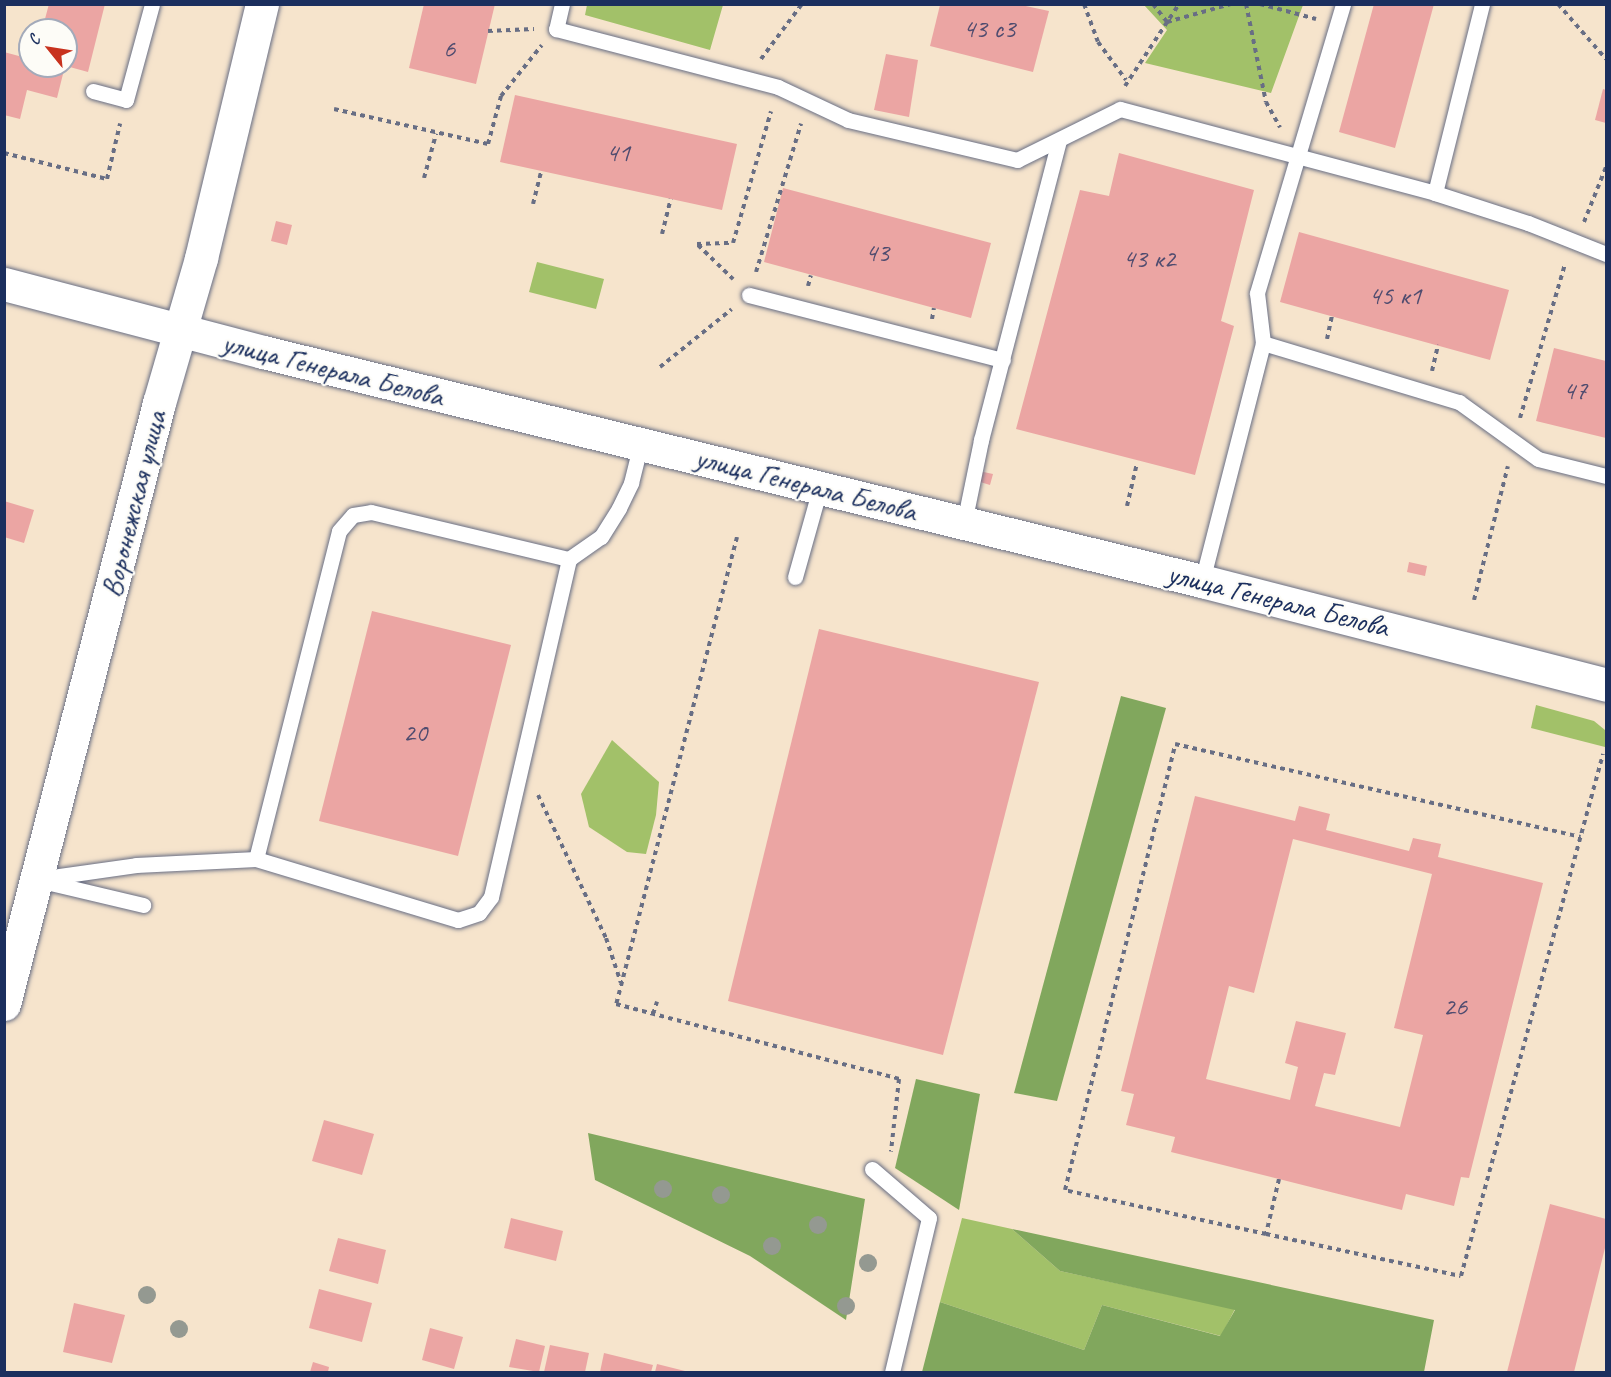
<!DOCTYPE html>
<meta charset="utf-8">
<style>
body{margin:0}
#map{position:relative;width:1611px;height:1377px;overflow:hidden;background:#f6e4cc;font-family:Caveat,sans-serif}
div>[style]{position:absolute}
.green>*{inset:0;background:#a2c169}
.forest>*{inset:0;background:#81a75d}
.building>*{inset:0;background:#eba5a3}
.path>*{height:4px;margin-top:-2px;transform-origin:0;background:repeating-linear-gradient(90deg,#686e84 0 4.5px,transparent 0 9px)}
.roads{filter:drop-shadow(0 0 2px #686e84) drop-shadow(0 0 2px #686e84)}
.service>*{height:15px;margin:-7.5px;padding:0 7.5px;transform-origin:7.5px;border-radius:7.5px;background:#fff}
.tertiary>*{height:33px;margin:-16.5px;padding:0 16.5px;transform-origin:16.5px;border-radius:16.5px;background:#fff}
.trees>*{width:18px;height:18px;margin:-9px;border-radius:50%;background:#949991}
span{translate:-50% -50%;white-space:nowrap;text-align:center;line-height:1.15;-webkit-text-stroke:4.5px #fdfcf7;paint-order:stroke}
.number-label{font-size:27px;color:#4f4c6f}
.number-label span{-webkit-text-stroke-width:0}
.street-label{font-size:30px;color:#1b2f5e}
.frame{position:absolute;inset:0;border:6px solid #1b2f5e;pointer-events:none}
.north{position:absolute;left:18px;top:18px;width:60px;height:60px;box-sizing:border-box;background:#fdfcf7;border:2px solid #a3aaba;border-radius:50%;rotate:300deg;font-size:16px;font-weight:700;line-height:24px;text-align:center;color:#1b2f5e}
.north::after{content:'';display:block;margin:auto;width:21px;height:27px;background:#c8321e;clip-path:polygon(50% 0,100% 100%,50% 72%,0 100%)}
</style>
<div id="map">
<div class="green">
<div style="clip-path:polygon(587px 5px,587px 4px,723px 5px,710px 50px,585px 15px)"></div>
<div style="clip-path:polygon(1144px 5px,1303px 5px,1271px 93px,1145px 63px,1167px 30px)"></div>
<div style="clip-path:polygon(537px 262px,604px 279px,596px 309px,529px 292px)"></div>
<div style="clip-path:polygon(1536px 705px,1594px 721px,1605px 730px,1605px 747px,1531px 728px)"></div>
<div style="clip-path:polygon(612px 740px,659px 782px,656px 815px,646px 854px,627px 852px,589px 827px,581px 794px)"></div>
<div style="clip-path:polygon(962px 1218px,1012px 1229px,1060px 1271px,1235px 1309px,1221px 1336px,1102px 1305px,1084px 1350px,940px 1302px)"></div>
</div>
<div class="forest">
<div style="clip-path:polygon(1121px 696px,1166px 708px,1057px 1101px,1014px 1093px)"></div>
<div style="clip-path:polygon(916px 1079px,980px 1094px,959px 1210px,895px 1168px)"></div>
<div style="clip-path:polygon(588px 1133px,865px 1199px,846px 1320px,750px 1256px,595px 1180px)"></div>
<div style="clip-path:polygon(1012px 1229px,1434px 1320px,1424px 1372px,922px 1372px,940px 1302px,1084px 1350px,1102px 1305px,1220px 1336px,1235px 1310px,1060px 1271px)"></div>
</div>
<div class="building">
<div style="clip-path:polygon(49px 4px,105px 4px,88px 72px,66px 66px,66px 30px,42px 30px)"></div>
<div style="clip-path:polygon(424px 4px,495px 4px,476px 84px,409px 68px)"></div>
<div style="clip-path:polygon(1374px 4px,1434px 4px,1395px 148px,1339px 132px)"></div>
<div style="clip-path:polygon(940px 5px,1021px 5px,1049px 11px,1033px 72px,930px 46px)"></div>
<div style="clip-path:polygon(4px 52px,30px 59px,30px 66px,65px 66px,57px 98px,27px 90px,20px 119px,4px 115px)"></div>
<div style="clip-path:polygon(886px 54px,918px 60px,909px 117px,874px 110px)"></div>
<div style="clip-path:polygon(1603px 89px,1606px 90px,1606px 123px,1595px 120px)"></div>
<div style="clip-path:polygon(515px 95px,737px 144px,722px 210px,500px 162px)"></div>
<div style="clip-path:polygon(1119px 153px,1254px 190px,1221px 321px,1234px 326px,1195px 475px,1016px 429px,1080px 190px,1109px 196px)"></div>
<div style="clip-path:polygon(783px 188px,991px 243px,971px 318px,764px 262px)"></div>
<div style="clip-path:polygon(276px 221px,292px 225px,287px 245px,271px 241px)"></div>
<div style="clip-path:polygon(1299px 232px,1509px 290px,1490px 360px,1280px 302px)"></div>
<div style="clip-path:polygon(1554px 348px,1606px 361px,1606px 438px,1536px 421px)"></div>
<div style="clip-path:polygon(979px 471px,993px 474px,990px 485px,977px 481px)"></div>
<div style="clip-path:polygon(4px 501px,34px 510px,24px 543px,4px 537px)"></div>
<div style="clip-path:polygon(1409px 562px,1427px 566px,1425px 576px,1407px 572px)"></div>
<div style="clip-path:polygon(372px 611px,511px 645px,458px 856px,319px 821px)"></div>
<div style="clip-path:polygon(819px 629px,1039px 682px,943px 1055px,728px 1001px)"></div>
<div style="clip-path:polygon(evenodd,1195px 796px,1295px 821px,1299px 806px,1330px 814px,1326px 830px,1409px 851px,1413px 838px,1441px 844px,1438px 857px,1543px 883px,1469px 1178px,1461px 1177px,1454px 1206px,1406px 1194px,1402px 1210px,1171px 1152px,1175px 1137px,1126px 1125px,1134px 1094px,1121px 1091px,1195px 796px,1293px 839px,1432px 874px,1394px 1028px,1423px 1035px,1400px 1127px,1315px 1106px,1324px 1073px,1335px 1075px,1346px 1033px,1296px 1021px,1285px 1063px,1298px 1067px,1290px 1100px,1206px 1079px,1229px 986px,1254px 993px,1293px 839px)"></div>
<div style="clip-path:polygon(324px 1120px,374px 1134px,362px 1175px,312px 1161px)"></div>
<div style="clip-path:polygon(1550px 1204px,1606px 1219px,1606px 1244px,1574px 1372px,1507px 1372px)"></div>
<div style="clip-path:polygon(511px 1218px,563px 1231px,556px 1261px,504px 1248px)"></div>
<div style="clip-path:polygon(338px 1238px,386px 1250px,378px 1284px,329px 1271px)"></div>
<div style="clip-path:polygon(319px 1289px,372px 1303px,362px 1342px,309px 1328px)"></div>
<div style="clip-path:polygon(74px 1303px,125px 1315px,112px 1363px,63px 1352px)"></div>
<div style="clip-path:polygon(430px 1328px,463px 1337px,454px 1369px,422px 1360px)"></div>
<div style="clip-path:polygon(516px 1339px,545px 1346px,539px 1372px,509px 1367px)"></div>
<div style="clip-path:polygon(550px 1345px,589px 1353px,585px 1372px,544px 1372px)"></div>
<div style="clip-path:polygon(604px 1353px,653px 1365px,651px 1372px,600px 1372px)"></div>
<div style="clip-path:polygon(313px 1362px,329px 1367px,328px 1372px,310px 1372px)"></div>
<div style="clip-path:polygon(657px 1364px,689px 1372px,655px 1372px)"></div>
</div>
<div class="path">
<div style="left:1084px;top:4px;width:40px;rotate:69.8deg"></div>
<div style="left:1098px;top:42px;width:47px;rotate:53.6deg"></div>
<div style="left:1153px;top:4px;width:23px;rotate:52deg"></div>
<div style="left:1167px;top:22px;width:66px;rotate:-15.7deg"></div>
<div style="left:1246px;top:4px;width:100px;rotate:78.5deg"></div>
<div style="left:1266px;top:102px;width:29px;rotate:61deg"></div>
<div style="left:1260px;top:4px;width:58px;rotate:15deg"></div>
<div style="left:1558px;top:4px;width:73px;rotate:48.9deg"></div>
<div style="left:488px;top:31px;width:46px;rotate:-2.5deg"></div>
<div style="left:761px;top:59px;width:69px;rotate:-53.3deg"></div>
<div style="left:1125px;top:86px;width:98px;rotate:-56.6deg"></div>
<div style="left:334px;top:109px;width:158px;rotate:12.8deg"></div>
<div style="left:488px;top:144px;width:50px;rotate:-74.8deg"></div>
<div style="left:501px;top:96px;width:65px;rotate:-51.2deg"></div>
<div style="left:4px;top:153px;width:106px;rotate:14.2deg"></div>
<div style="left:107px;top:179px;width:57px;rotate:-76.7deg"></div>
<div style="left:424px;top:178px;width:46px;rotate:-74.7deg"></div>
<div style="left:533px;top:204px;width:34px;rotate:-76deg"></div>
<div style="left:1584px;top:222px;width:59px;rotate:-68.2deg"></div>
<div style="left:662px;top:234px;width:36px;rotate:-76deg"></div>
<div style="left:697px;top:244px;width:36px;rotate:-2deg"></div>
<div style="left:733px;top:243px;width:137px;rotate:-73.9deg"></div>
<div style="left:698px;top:245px;width:49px;rotate:44.2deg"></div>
<div style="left:756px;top:272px;width:155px;rotate:-73.1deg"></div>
<div style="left:808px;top:286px;width:11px;rotate:-75deg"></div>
<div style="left:932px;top:319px;width:11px;rotate:-80deg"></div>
<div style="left:1327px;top:339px;width:24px;rotate:-78deg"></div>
<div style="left:660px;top:367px;width:92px;rotate:-38.9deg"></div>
<div style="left:1432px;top:371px;width:27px;rotate:-77deg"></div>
<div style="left:1520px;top:418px;width:160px;rotate:-73.7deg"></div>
<div style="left:1127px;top:506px;width:44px;rotate:-76.9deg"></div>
<div style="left:737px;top:537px;width:482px;rotate:104.5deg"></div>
<div style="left:616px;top:1004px;width:293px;rotate:14.8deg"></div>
<div style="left:899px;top:1079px;width:73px;rotate:96.3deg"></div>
<div style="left:1474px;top:600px;width:138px;rotate:-75.8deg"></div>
<div style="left:538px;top:795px;width:158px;rotate:64.6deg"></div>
<div style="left:606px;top:938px;width:47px;rotate:71.6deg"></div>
<div style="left:653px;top:1014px;width:13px;rotate:-72deg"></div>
<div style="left:1279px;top:1179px;width:57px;rotate:103.3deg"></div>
<div style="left:1266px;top:1234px;width:206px;rotate:-167.7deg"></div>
<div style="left:1065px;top:1190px;width:459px;rotate:-76.1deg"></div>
<div style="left:1175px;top:744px;width:416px;rotate:12.9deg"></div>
<div style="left:1266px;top:1234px;width:199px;rotate:12.2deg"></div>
<div style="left:1461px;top:1276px;width:541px;rotate:-74.78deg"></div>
</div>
<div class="roads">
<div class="service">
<div style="left:562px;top:4px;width:26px;rotate:103deg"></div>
<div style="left:556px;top:29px;width:229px;rotate:14.6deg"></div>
<div style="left:778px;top:87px;width:77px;rotate:25.2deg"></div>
<div style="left:848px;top:120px;width:174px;rotate:13.3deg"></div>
<div style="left:1017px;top:160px;width:115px;rotate:-26.3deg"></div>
<div style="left:1120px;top:109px;width:326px;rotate:14.9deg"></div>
<div style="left:1435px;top:193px;width:98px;rotate:17.9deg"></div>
<div style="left:1528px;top:223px;width:84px;rotate:21.7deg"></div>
<div style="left:93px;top:91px;width:34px;rotate:15deg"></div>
<div style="left:126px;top:100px;width:99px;rotate:-74.8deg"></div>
<div style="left:1435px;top:193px;width:195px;rotate:-76deg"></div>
<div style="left:749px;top:295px;width:262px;rotate:14.4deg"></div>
<div style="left:1263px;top:343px;width:205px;rotate:16.8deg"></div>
<div style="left:1459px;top:402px;width:97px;rotate:35.8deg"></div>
<div style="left:1538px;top:459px;width:70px;rotate:14deg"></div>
<div style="left:964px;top:523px;width:85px;rotate:-78.4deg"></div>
<div style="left:981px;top:440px;width:309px;rotate:-75.4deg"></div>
<div style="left:795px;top:577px;width:92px;rotate:-74.3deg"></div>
<div style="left:1202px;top:581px;width:246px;rotate:-75.6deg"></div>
<div style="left:1263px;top:343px;width:50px;rotate:-96.8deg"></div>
<div style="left:1257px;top:293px;width:302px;rotate:-73.4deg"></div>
<div style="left:256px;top:859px;width:338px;rotate:-75.8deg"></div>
<div style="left:339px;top:531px;width:21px;rotate:-49deg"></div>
<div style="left:353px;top:515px;width:18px;rotate:-9deg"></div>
<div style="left:371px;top:512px;width:204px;rotate:13.4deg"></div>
<div style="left:38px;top:879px;width:99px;rotate:-8.1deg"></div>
<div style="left:136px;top:865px;width:120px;rotate:-2.9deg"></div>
<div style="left:256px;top:859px;width:211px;rotate:16.8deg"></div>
<div style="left:458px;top:920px;width:22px;rotate:-18deg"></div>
<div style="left:479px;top:913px;width:20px;rotate:-53deg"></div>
<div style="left:491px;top:897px;width:347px;rotate:-77deg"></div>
<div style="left:569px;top:559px;width:39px;rotate:-35deg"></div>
<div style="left:601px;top:537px;width:34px;rotate:-58deg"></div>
<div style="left:619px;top:508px;width:28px;rotate:-64deg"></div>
<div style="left:631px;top:483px;width:41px;rotate:-76deg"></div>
<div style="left:46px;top:882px;width:100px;rotate:13.3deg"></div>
<div style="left:872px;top:1169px;width:75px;rotate:40.7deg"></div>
<div style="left:929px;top:1218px;width:158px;rotate:103.5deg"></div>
</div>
<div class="tertiary">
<div style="left:4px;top:284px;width:268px;rotate:14.7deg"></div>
<div style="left:263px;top:352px;width:967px;rotate:13.71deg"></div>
<div style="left:1202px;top:581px;width:417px;rotate:14.4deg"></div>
<div style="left:4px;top:1004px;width:621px;rotate:-75.54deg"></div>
<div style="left:159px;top:403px;width:151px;rotate:-73.8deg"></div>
<div style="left:201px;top:258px;width:261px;rotate:-76.5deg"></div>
</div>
</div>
<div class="trees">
<div style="left:663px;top:1189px"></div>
<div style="left:721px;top:1195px"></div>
<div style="left:818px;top:1225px"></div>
<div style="left:772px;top:1246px"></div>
<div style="left:868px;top:1263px"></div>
<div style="left:147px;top:1295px"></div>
<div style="left:846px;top:1306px"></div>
<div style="left:179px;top:1329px"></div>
</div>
<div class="number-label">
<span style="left:989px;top:29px">43 с3</span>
<span style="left:449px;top:49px">6</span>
<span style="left:618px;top:153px">41</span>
<span style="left:877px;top:253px">43</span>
<span style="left:1149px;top:259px">43 к2</span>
<span style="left:1395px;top:296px">45 к1</span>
<span style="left:1575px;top:391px">47</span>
<span style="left:415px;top:733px">20</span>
<span style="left:1455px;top:1007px">26</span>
</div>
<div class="street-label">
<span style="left:333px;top:369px;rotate:14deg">улица Генерала Белова</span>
<span style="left:806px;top:484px;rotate:14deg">улица Генерала Белова</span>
<span style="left:133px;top:504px;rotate:-76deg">Воронежская улица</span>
<span style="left:1278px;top:600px;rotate:14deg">улица Генерала Белова</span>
</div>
<div class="frame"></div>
<div class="north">С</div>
</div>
